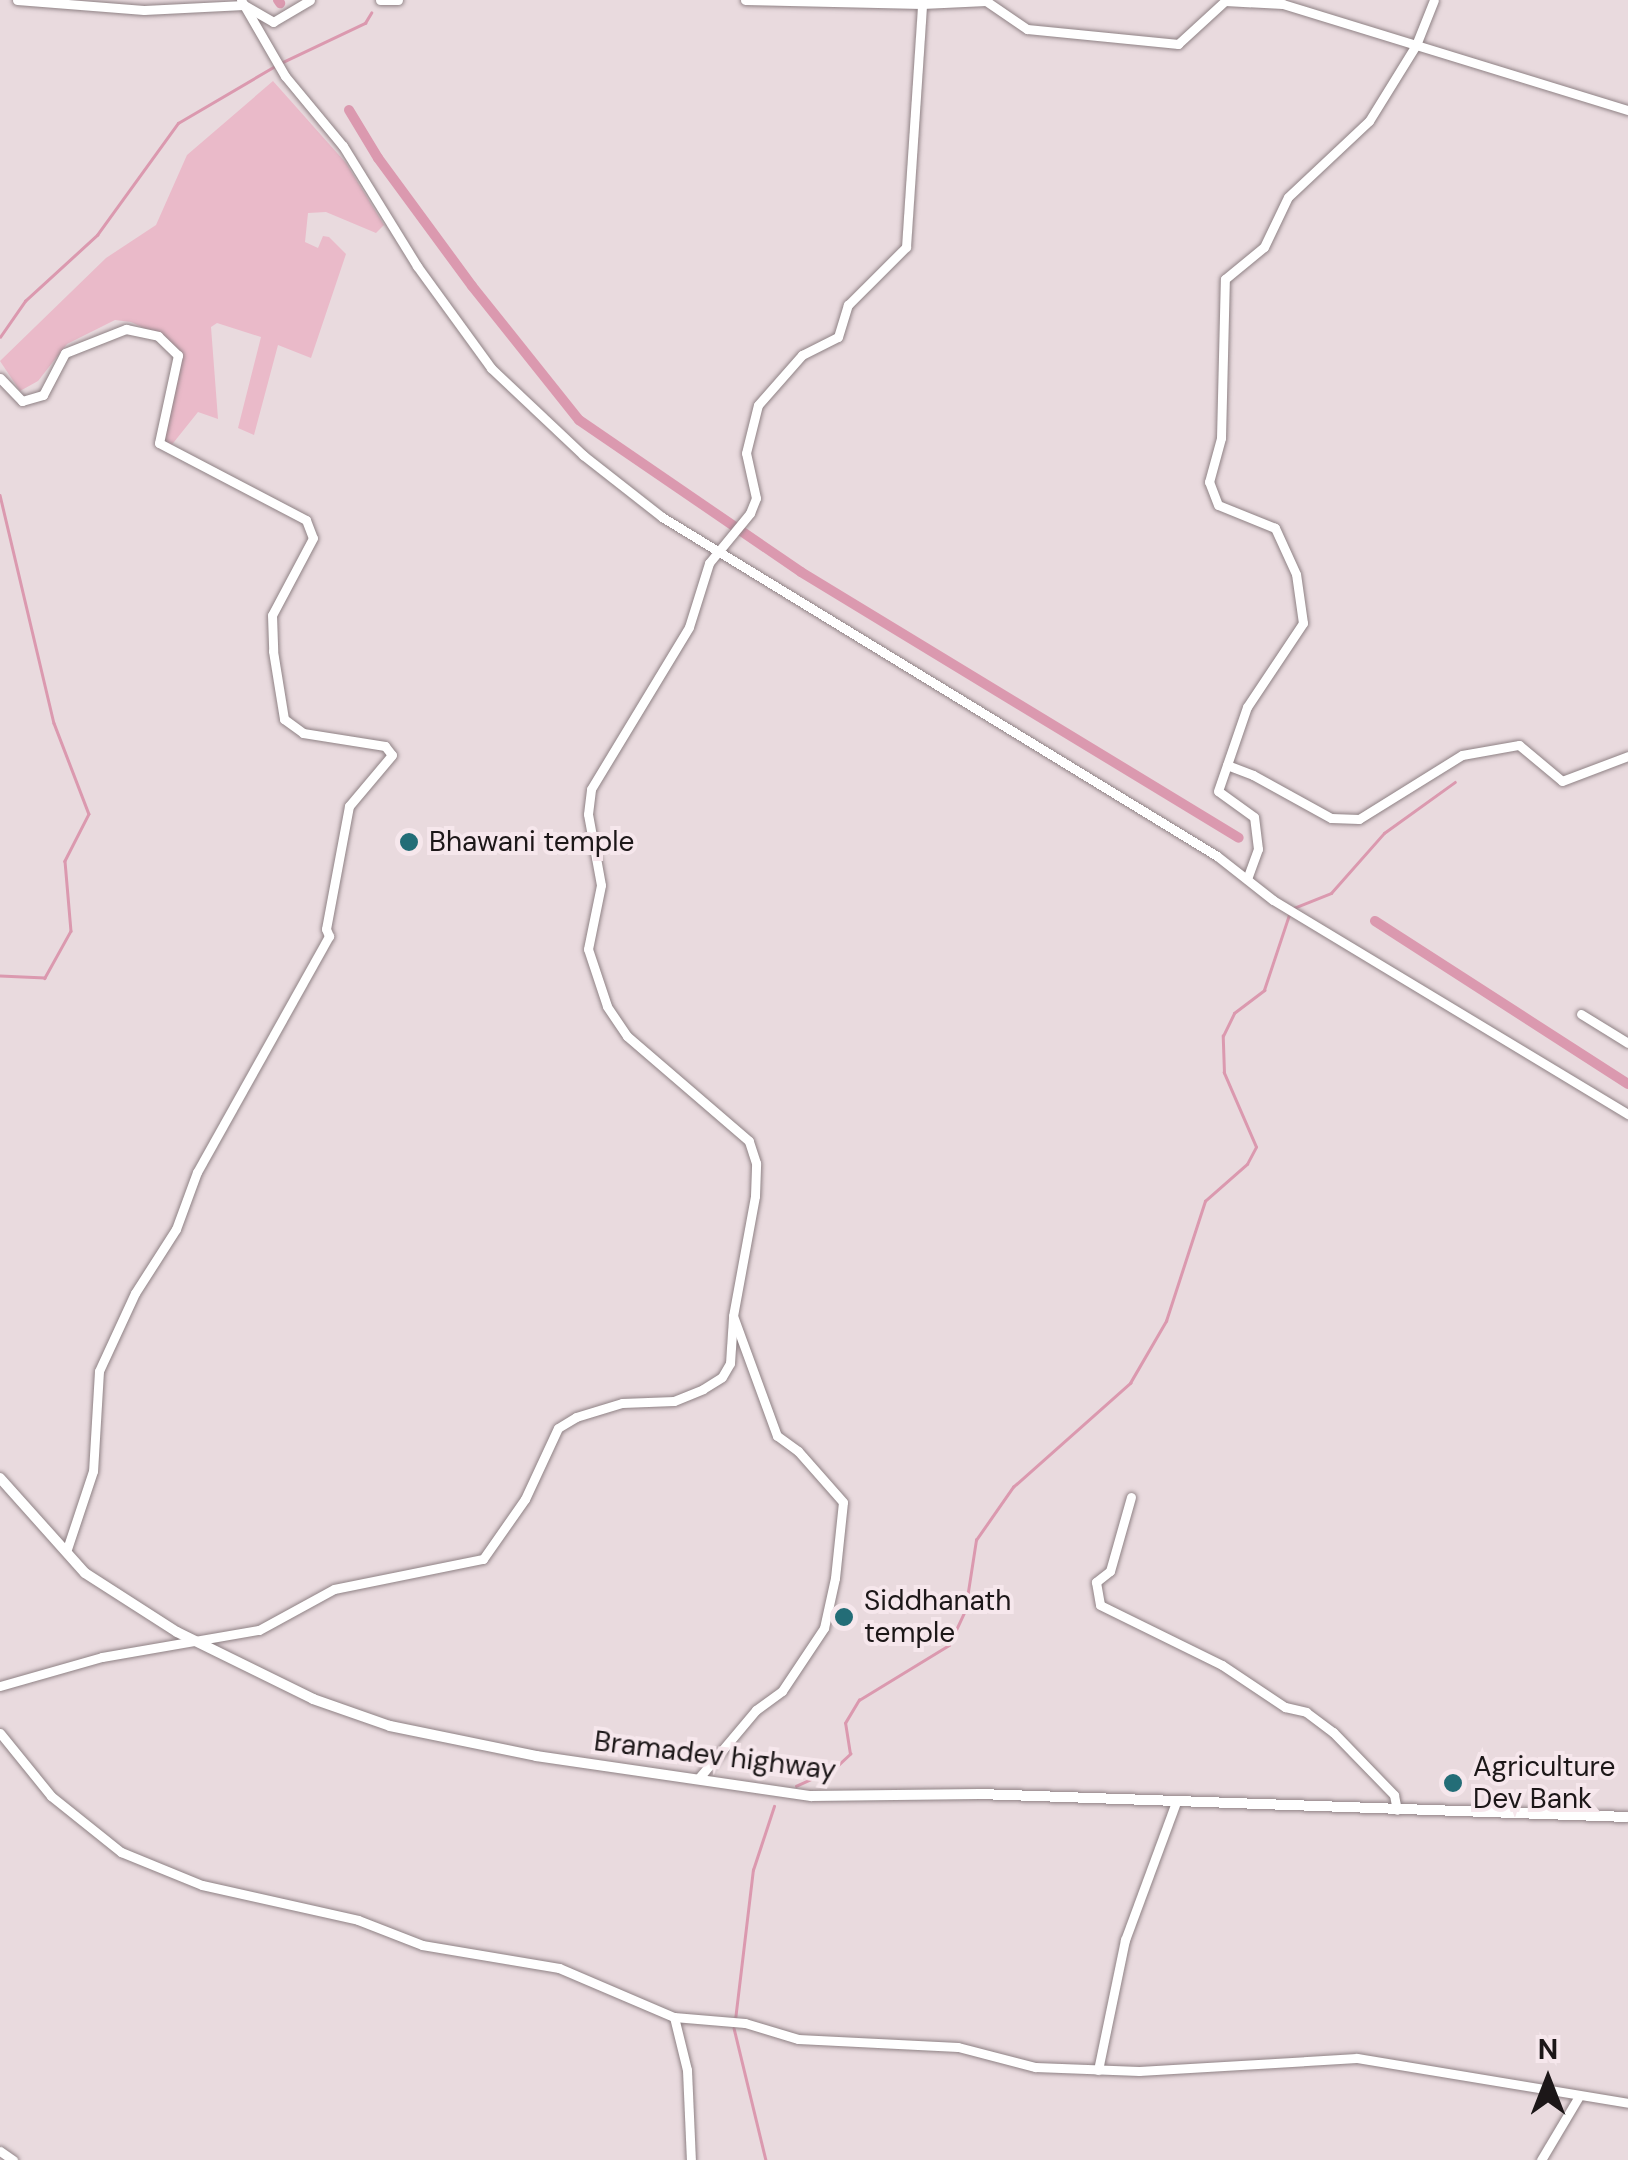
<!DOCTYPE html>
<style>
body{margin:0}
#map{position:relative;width:1628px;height:2160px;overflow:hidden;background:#e9dade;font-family:"DM Sans",sans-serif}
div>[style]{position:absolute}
.green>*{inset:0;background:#eabac9}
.stream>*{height:2.5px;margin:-1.25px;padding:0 1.25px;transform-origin:1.25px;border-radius:1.25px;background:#db99af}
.canal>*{height:10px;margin:-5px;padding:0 5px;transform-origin:5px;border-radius:5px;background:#db99af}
.roads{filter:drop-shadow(0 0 2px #8f8285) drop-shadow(0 0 2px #8f8285)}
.minor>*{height:9px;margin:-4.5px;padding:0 4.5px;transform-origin:4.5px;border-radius:4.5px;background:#fff}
.tertiary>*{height:10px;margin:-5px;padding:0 5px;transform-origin:5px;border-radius:5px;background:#fff}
.dots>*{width:28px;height:28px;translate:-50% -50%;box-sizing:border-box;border:5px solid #f6e7ec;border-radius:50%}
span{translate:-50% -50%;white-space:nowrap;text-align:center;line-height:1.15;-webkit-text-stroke:8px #f6e7ec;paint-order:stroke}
.poi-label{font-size:28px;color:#1c1718}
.left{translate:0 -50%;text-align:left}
.street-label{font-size:28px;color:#1c1718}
.north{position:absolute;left:1498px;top:2030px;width:100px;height:100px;-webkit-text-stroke:8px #f6e7ec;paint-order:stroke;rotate:0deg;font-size:28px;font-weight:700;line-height:40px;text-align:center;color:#1c1718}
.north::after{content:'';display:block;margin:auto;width:35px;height:45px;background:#1c1718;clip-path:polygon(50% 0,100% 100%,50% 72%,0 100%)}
</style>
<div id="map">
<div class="green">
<div style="clip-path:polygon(273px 81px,346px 163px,384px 225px,376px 233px,326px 212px,308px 213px,305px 242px,318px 248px,323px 236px,329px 237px,346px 254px,311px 358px,278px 345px,254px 435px,238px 428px,261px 337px,217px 323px,211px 327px,218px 419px,198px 412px,170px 447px,162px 441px,181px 355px,161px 336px,131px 322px,115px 320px,67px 344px,38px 381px,20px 391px,0 361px,106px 258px,156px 225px,187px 155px)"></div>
</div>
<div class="stream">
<div style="left:283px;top:62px;width:91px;rotate:-25.4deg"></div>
<div style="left:365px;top:23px;width:12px;rotate:-59deg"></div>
<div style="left:0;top:337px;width:44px;rotate:-55.2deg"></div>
<div style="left:25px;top:301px;width:98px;rotate:-42.5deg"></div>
<div style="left:97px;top:235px;width:138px;rotate:-54.1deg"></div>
<div style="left:178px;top:123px;width:113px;rotate:-30.4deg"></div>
<div style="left:0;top:495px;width:234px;rotate:76.7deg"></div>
<div style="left:54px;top:723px;width:97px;rotate:69deg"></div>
<div style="left:89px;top:814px;width:53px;rotate:117.1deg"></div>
<div style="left:65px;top:861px;width:70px;rotate:85.1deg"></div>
<div style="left:71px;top:931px;width:54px;rotate:119deg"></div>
<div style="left:45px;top:978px;width:45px;rotate:-177.5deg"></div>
<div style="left:1294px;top:908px;width:40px;rotate:-22deg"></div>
<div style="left:1331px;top:893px;width:80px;rotate:-48.5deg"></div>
<div style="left:1384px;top:833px;width:87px;rotate:-35.7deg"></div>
<div style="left:796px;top:1786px;width:43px;rotate:-24.8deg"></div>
<div style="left:835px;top:1768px;width:21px;rotate:-43deg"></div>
<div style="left:850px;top:1754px;width:31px;rotate:-99deg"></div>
<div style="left:845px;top:1723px;width:27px;rotate:-59deg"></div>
<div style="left:859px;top:1700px;width:105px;rotate:-31.4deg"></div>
<div style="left:949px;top:1645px;width:38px;rotate:-65deg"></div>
<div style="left:965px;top:1611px;width:72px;rotate:-81.2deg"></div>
<div style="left:976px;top:1540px;width:65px;rotate:-55.1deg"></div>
<div style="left:1013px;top:1487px;width:157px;rotate:-41.6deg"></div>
<div style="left:1130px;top:1383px;width:72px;rotate:-59.9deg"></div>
<div style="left:1166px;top:1321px;width:126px;rotate:-72deg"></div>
<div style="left:1205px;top:1201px;width:56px;rotate:-41.4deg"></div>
<div style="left:1247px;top:1164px;width:19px;rotate:-62deg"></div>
<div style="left:1256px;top:1147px;width:81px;rotate:-113.4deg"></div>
<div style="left:1224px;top:1073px;width:37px;rotate:-92deg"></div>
<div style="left:1223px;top:1036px;width:25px;rotate:-64deg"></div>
<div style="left:1234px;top:1013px;width:38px;rotate:-37deg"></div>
<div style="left:1264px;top:990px;width:79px;rotate:-71.6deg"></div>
<div style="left:735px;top:2020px;width:151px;rotate:-83.2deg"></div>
<div style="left:753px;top:1870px;width:67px;rotate:-71.8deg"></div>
<div style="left:734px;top:2028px;width:136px;rotate:76.4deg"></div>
</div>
<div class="canal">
<div style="left:278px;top:0;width:4px;rotate:56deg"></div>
<div style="left:349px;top:110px;width:56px;rotate:58.9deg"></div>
<div style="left:378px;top:158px;width:159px;rotate:53.7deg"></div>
<div style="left:472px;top:286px;width:171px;rotate:51.4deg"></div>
<div style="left:579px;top:420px;width:269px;rotate:34.4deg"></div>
<div style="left:801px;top:572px;width:512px;rotate:31.27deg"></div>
<div style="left:1375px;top:921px;width:301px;rotate:32.8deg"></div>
</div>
<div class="roads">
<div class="minor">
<div style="left:17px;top:0;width:127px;rotate:4.5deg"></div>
<div style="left:144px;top:10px;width:100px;rotate:-2.9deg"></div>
<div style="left:244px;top:5px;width:34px;rotate:30deg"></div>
<div style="left:273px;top:22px;width:43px;rotate:-30.7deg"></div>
<div style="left:241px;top:0;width:88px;rotate:59.9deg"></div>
<div style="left:285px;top:76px;width:91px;rotate:50.4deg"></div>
<div style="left:343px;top:146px;width:141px;rotate:58.3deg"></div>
<div style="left:417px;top:266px;width:126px;rotate:54deg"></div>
<div style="left:491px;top:368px;width:127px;rotate:43.4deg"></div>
<div style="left:583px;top:455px;width:100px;rotate:38.1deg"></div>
<div style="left:662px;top:517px;width:650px;rotate:31.42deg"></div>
<div style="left:1217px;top:856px;width:71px;rotate:38.2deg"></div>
<div style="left:1273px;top:900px;width:415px;rotate:31.1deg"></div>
<div style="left:380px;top:0;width:18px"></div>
<div style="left:745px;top:0;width:177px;rotate:1.3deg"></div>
<div style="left:922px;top:4px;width:64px;rotate:-2.7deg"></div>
<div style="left:986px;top:1px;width:50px;rotate:34.3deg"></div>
<div style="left:1027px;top:29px;width:152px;rotate:5.7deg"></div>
<div style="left:1178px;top:44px;width:64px;rotate:-42.5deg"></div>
<div style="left:1225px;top:1px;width:58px;rotate:3deg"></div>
<div style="left:1283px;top:4px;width:361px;rotate:17.1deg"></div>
<div style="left:0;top:378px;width:32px;rotate:46deg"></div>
<div style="left:22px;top:401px;width:22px;rotate:-16deg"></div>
<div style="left:43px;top:395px;width:47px;rotate:-62.4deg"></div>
<div style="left:65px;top:353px;width:66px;rotate:-21.5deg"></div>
<div style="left:126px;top:329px;width:33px;rotate:12deg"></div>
<div style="left:158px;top:336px;width:28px;rotate:44deg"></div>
<div style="left:178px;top:355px;width:90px;rotate:102.2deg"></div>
<div style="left:159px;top:443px;width:166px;rotate:27.6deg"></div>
<div style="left:306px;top:520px;width:19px;rotate:69deg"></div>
<div style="left:313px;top:538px;width:87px;rotate:118deg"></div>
<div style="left:272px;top:615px;width:36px;rotate:88deg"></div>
<div style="left:273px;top:651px;width:69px;rotate:80.8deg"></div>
<div style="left:284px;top:719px;width:24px;rotate:36deg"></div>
<div style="left:303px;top:733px;width:83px;rotate:9deg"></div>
<div style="left:385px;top:746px;width:11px;rotate:52deg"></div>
<div style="left:392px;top:755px;width:67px;rotate:130.1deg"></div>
<div style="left:349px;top:806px;width:125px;rotate:100.6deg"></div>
<div style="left:326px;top:929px;width:8px;rotate:67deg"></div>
<div style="left:329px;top:936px;width:270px;rotate:119.2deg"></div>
<div style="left:197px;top:1172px;width:61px;rotate:110.2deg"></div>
<div style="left:176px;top:1229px;width:76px;rotate:122.6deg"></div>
<div style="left:135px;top:1293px;width:86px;rotate:114.8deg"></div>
<div style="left:99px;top:1371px;width:100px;rotate:93.4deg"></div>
<div style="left:93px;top:1471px;width:85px;rotate:108.4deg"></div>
<div style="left:1227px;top:765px;width:28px;rotate:21deg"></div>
<div style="left:1253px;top:775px;width:89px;rotate:28.9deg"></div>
<div style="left:1331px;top:818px;width:28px;rotate:2deg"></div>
<div style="left:1359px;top:819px;width:121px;rotate:-31.9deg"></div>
<div style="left:1462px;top:755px;width:58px;rotate:-10deg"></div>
<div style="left:1519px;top:745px;width:56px;rotate:39.9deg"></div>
<div style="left:1562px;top:781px;width:71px;rotate:-20.7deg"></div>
<div style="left:1247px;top:879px;width:32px;rotate:-70deg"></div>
<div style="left:1258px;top:849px;width:32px;rotate:-97deg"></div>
<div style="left:1254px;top:817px;width:44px;rotate:-144.2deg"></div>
<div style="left:1218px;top:791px;width:89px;rotate:-71deg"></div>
<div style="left:1247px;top:707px;width:101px;rotate:-56.3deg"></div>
<div style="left:1303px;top:623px;width:49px;rotate:-98.1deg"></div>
<div style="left:1296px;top:574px;width:51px;rotate:-114.5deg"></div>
<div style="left:1275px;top:528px;width:61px;rotate:-158deg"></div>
<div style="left:1218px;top:505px;width:25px;rotate:-111deg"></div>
<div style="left:1209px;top:482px;width:46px;rotate:-74.7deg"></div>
<div style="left:1221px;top:438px;width:159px;rotate:-88.6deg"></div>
<div style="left:1225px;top:279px;width:50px;rotate:-39.4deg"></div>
<div style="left:1264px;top:247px;width:55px;rotate:-64.4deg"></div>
<div style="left:1288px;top:197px;width:111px;rotate:-43.2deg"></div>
<div style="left:1369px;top:121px;width:89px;rotate:-58.3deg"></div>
<div style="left:1416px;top:45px;width:48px;rotate:-68.2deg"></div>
<div style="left:1581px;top:1014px;width:55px;rotate:31.7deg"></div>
<div style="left:1131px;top:1497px;width:77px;rotate:105.8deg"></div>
<div style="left:1110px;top:1571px;width:18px;rotate:142deg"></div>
<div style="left:1096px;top:1582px;width:23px;rotate:80deg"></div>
<div style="left:1100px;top:1605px;width:136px;rotate:26.2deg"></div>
<div style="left:1222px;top:1665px;width:76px;rotate:33.7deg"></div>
<div style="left:1285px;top:1707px;width:22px;rotate:13deg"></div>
<div style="left:1306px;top:1712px;width:34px;rotate:37deg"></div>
<div style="left:1333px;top:1732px;width:88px;rotate:45.9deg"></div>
<div style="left:1394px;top:1795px;width:15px;rotate:79deg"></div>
<div style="left:0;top:1686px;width:106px;rotate:-15.9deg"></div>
<div style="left:102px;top:1657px;width:159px;rotate:-9.8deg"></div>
<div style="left:259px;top:1630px;width:85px;rotate:-28.7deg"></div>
<div style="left:334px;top:1589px;width:152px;rotate:-11.4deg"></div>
<div style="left:483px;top:1559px;width:73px;rotate:-55deg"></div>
<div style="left:525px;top:1499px;width:78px;rotate:-65.1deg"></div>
<div style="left:558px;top:1428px;width:21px;rotate:-31deg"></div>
<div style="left:576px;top:1417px;width:48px;rotate:-16.9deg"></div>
<div style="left:622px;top:1403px;width:52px;rotate:-2.2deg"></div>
<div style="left:674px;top:1401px;width:31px;rotate:-22deg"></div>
<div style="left:703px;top:1389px;width:22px;rotate:-32deg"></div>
<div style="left:722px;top:1377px;width:16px;rotate:-60deg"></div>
<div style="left:730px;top:1363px;width:45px;rotate:-86.2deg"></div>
<div style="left:0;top:1733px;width:81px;rotate:51deg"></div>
<div style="left:51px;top:1796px;width:90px;rotate:38.7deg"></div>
<div style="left:121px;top:1852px;width:87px;rotate:22.2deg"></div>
<div style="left:202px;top:1885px;width:160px;rotate:12.6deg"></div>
<div style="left:358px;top:1920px;width:69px;rotate:21.3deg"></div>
<div style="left:422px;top:1945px;width:139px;rotate:9.5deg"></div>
<div style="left:559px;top:1968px;width:125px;rotate:23.1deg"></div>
<div style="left:674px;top:2017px;width:71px;rotate:4.8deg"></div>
<div style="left:745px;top:2023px;width:55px;rotate:16.8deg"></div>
<div style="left:798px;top:2039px;width:160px;rotate:2.9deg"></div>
<div style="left:958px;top:2047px;width:80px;rotate:14.6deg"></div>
<div style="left:1035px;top:2067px;width:104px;rotate:2.2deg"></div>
<div style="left:1139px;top:2071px;width:218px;rotate:-3.4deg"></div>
<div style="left:1357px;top:2058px;width:275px;rotate:9.4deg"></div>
<div style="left:698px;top:1779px;width:90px;rotate:-50deg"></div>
<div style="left:756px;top:1710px;width:32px;rotate:-36deg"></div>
<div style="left:782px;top:1691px;width:76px;rotate:-56.3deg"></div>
<div style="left:824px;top:1628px;width:51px;rotate:-77.6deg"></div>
<div style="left:835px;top:1578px;width:76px;rotate:-84deg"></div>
<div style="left:843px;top:1502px;width:68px;rotate:-131.4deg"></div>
<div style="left:798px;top:1451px;width:26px;rotate:-144deg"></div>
<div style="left:777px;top:1436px;width:128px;rotate:-110.1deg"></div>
<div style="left:733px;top:1316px;width:122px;rotate:-79.6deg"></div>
<div style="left:755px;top:1196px;width:33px;rotate:-88deg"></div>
<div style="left:756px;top:1163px;width:23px;rotate:-108deg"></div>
<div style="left:749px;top:1141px;width:161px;rotate:-139.3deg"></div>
<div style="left:627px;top:1036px;width:36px;rotate:-124deg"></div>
<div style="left:607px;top:1006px;width:60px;rotate:-108.4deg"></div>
<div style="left:588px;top:949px;width:65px;rotate:-78.5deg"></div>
<div style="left:601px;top:885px;width:72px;rotate:-100.4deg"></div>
<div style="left:588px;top:814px;width:25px;rotate:-83deg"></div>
<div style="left:591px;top:789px;width:189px;rotate:-58.8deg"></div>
<div style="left:689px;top:627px;width:67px;rotate:-72.6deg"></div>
<div style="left:709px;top:563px;width:65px;rotate:-50.6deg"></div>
<div style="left:750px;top:513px;width:16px;rotate:-68deg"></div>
<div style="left:756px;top:498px;width:46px;rotate:-102.5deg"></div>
<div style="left:746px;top:453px;width:49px;rotate:-76deg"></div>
<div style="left:758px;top:405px;width:67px;rotate:-48.7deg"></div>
<div style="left:802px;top:355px;width:40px;rotate:-26.6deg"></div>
<div style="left:838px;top:337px;width:34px;rotate:-73deg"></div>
<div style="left:848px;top:305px;width:82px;rotate:-45deg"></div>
<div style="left:906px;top:247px;width:244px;rotate:-86.2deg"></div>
<div style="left:674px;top:2017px;width:55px;rotate:76.2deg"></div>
<div style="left:687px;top:2070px;width:90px;rotate:87.5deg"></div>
<div style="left:1098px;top:2070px;width:133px;rotate:-78.3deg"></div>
<div style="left:1125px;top:1940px;width:147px;rotate:-69.7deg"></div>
<div style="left:0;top:2151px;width:16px;rotate:35deg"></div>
<div style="left:1541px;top:2160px;width:72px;rotate:-59.2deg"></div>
</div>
<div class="tertiary">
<div style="left:0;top:1478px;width:127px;rotate:48.2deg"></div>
<div style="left:85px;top:1573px;width:109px;rotate:32.7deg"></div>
<div style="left:177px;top:1632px;width:152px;rotate:26.2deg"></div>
<div style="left:313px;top:1699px;width:82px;rotate:19.3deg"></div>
<div style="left:390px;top:1726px;width:149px;rotate:11.6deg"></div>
<div style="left:536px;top:1756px;width:278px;rotate:8.3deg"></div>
<div style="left:811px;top:1796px;width:168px;rotate:-0.7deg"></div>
<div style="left:979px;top:1794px;width:649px;rotate:2.03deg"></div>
</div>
</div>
<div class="dots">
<div style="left:409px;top:842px;background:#236d77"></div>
<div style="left:844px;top:1617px;background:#236d77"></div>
<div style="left:1453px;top:1783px;background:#236d77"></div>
</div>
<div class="poi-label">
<span class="left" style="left:429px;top:842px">Bhawani temple</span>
<span class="left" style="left:864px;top:1617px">Siddhanath<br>temple</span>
<span class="left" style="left:1473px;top:1783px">Agriculture<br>Dev Bank</span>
</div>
<div class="street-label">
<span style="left:715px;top:1756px;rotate:7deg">Bramadev highway</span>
</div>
<div class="north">N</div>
</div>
